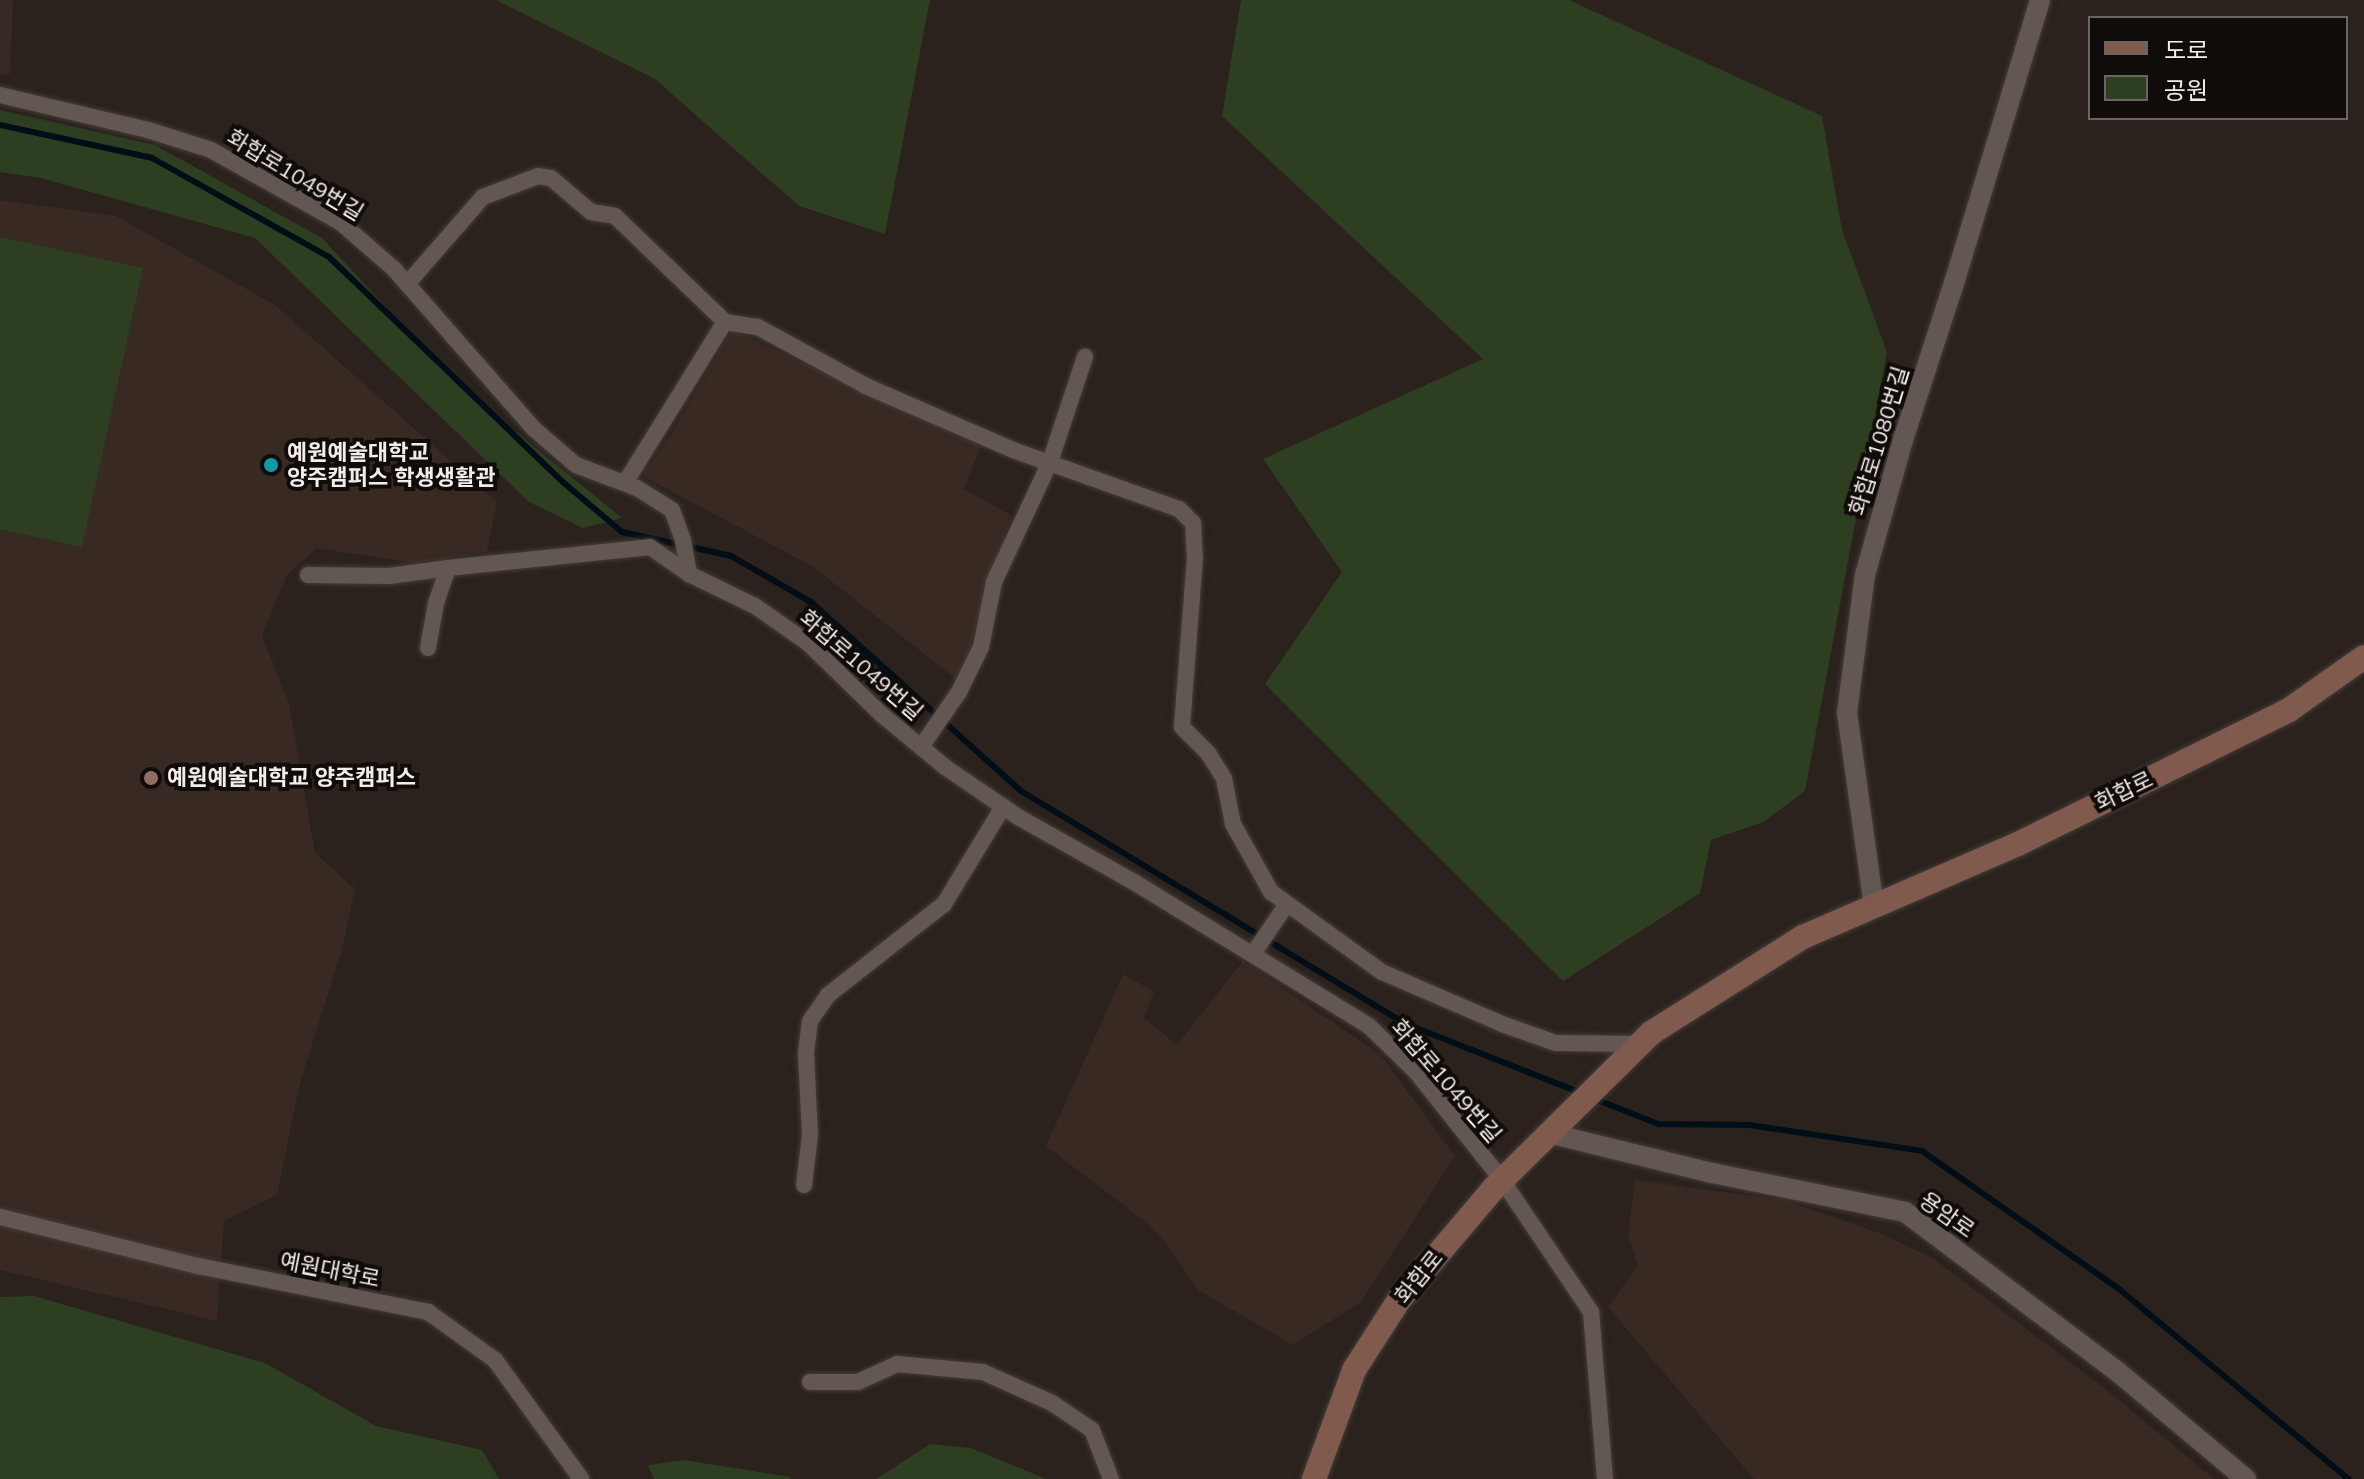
<!DOCTYPE html>
<meta charset="utf-8">
<style>
body{margin:0}
#map{position:relative;width:2364px;height:1479px;overflow:hidden;background:#2b221d;font-family:Mulish,"Noto Sans KR",sans-serif}
div>[style]{position:absolute}
.built>*{inset:0;background:#382922}
.green>*{inset:0;background:#2e3e21}
.stream>*{height:6px;margin:-3px;padding:0 3px;transform-origin:3px;border-radius:3px;background:#010e18}
.roads{filter:drop-shadow(0 0 2px #443c39) drop-shadow(0 0 2px #443c39)}
.minor>*{height:16px;margin:-8px;padding:0 8px;transform-origin:8px;border-radius:8px;background:#625752}
.tertiary>*{height:20px;margin:-10px;padding:0 10px;transform-origin:10px;border-radius:10px;background:#625752}
.secondary>*{height:24px;margin:-12px;padding:0 12px;transform-origin:12px;border-radius:12px;background:#7f5a4d}
.dots>*{width:22px;height:22px;translate:-50% -50%;box-sizing:border-box;border:4px solid #100c0a;border-radius:50%}
span{translate:-50% -50%;white-space:nowrap;text-align:center;line-height:1.15;-webkit-text-stroke:8px #100c0a;paint-order:stroke}
.street-label{font-size:22px;color:#f3ece9}
.poi-label{font-size:22px;color:#f3ece9;font-weight:700}
.left{translate:0 -50%;text-align:left}
.legend{position:absolute;left:2088px;top:16px;width:260px;height:104px;box-sizing:border-box;background:#100c0a;border:2px solid #6b6663;margin:0;padding:10px 14px;list-style:none;font-size:24px;color:#f3ece9}
.legend li{display:flex;align-items:center;gap:16px;height:40px}
.legend b{width:40px;border:2px solid #6b6663}
</style>
<div id="map">
<div class="built">
<div style="clip-path:polygon(0 0,13px 0,10px 74px,0 74px)"></div>
<div style="clip-path:polygon(0 200px,116px 216px,275px 305px,497px 502px,487px 552px,415px 563px,316px 548px,287px 575px,262px 636px,289px 703px,315px 853px,355px 889px,342px 949px,300px 1083px,277px 1195px,224px 1221px,217px 1321px,0 1270px)"></div>
<div style="clip-path:polygon(732px 330px,981px 446px,964px 489px,1011px 515px,960px 682px,812px 566px,642px 476px,670px 435px)"></div>
<div style="clip-path:polygon(1243px 961px,1380px 1054px,1455px 1156px,1361px 1302px,1293px 1345px,1198px 1290px,1166px 1243px,1147px 1223px,1046px 1146px,1123px 974px,1154px 992px,1144px 1018px,1177px 1045px)"></div>
<div style="clip-path:polygon(1635px 1180px,1784px 1200px,1882px 1234px,1934px 1259px,2104px 1388px,2214px 1479px,1754px 1479px,1608px 1307px,1638px 1265px,1628px 1235px)"></div>
</div>
<div class="green">
<div style="clip-path:polygon(496px 0,930px 0,885px 234px,799px 206px,655px 79px)"></div>
<div style="clip-path:polygon(1241px 0,1569px 0,1822px 116px,1842px 230px,1887px 352px,1805px 791px,1763px 822px,1711px 840px,1700px 893px,1563px 981px,1265px 684px,1342px 572px,1263px 459px,1483px 359px,1222px 116px)"></div>
<div style="clip-path:polygon(0 110px,155px 145px,322px 238px,457px 384px,622px 518px,583px 528px,529px 502px,255px 238px,41px 178px,0 172px)"></div>
<div style="clip-path:polygon(0 237px,143px 268px,82px 547px,0 529px)"></div>
<div style="clip-path:polygon(34px 1296px,265px 1363px,376px 1426px,482px 1450px,499px 1479px,0 1479px,0 1297px)"></div>
<div style="clip-path:polygon(930px 1444px,971px 1448px,1046px 1479px,876px 1479px)"></div>
<div style="clip-path:polygon(684px 1460px,790px 1477px,791px 1479px,654px 1479px,648px 1465px)"></div>
</div>
<div class="stream">
<div style="left:0;top:125px;width:156px;rotate:12.2deg"></div>
<div style="left:152px;top:158px;width:203px;rotate:29.2deg"></div>
<div style="left:329px;top:257px;width:326px;rotate:43.9deg"></div>
<div style="left:564px;top:483px;width:76px;rotate:40.2deg"></div>
<div style="left:622px;top:532px;width:112px;rotate:12.4deg"></div>
<div style="left:731px;top:556px;width:92px;rotate:29.9deg"></div>
<div style="left:811px;top:602px;width:283px;rotate:42deg"></div>
<div style="left:1021px;top:791px;width:450px;rotate:31.2deg"></div>
<div style="left:1406px;top:1024px;width:188px;rotate:21.5deg"></div>
<div style="left:1595px;top:1099px;width:68px;rotate:21.6deg"></div>
<div style="left:1658px;top:1124px;width:91px;rotate:0.6deg"></div>
<div style="left:1749px;top:1125px;width:175px;rotate:8.5deg"></div>
<div style="left:1922px;top:1151px;width:241px;rotate:35deg"></div>
<div style="left:2119px;top:1289px;width:298px;rotate:39.6deg"></div>
</div>
<div class="roads">
<div class="minor">
<div style="left:0;top:95px;width:152px;rotate:13.3deg"></div>
<div style="left:148px;top:130px;width:66px;rotate:17.6deg"></div>
<div style="left:211px;top:150px;width:148px;rotate:29.2deg"></div>
<div style="left:340px;top:222px;width:72px;rotate:41deg"></div>
<div style="left:394px;top:269px;width:213px;rotate:48.8deg"></div>
<div style="left:534px;top:429px;width:55px;rotate:40.6deg"></div>
<div style="left:576px;top:465px;width:65px;rotate:20.7deg"></div>
<div style="left:637px;top:488px;width:41px;rotate:32.2deg"></div>
<div style="left:672px;top:510px;width:32px;rotate:70deg"></div>
<div style="left:683px;top:540px;width:35px;rotate:80deg"></div>
<div style="left:689px;top:574px;width:73px;rotate:25.9deg"></div>
<div style="left:755px;top:606px;width:65px;rotate:34.9deg"></div>
<div style="left:808px;top:643px;width:102px;rotate:44.2deg"></div>
<div style="left:881px;top:714px;width:83px;rotate:39.6deg"></div>
<div style="left:945px;top:767px;width:88px;rotate:34.4deg"></div>
<div style="left:1018px;top:817px;width:133px;rotate:29.3deg"></div>
<div style="left:1134px;top:882px;width:276px;rotate:31.5deg"></div>
<div style="left:1369px;top:1026px;width:67px;rotate:44.4deg"></div>
<div style="left:1417px;top:1073px;width:137px;rotate:51.5deg"></div>
<div style="left:1502px;top:1180px;width:159px;rotate:56deg"></div>
<div style="left:1591px;top:1312px;width:168px;rotate:85.2deg"></div>
<div style="left:407px;top:284px;width:116px;rotate:-48.9deg"></div>
<div style="left:483px;top:197px;width:59px;rotate:-20.9deg"></div>
<div style="left:538px;top:176px;width:13px;rotate:9deg"></div>
<div style="left:551px;top:178px;width:52px;rotate:40.4deg"></div>
<div style="left:591px;top:212px;width:24px;rotate:9deg"></div>
<div style="left:615px;top:216px;width:153px;rotate:43.9deg"></div>
<div style="left:725px;top:322px;width:33px;rotate:9deg"></div>
<div style="left:758px;top:327px;width:123px;rotate:28.6deg"></div>
<div style="left:866px;top:386px;width:160px;rotate:23.5deg"></div>
<div style="left:1013px;top:450px;width:176px;rotate:19.6deg"></div>
<div style="left:1179px;top:509px;width:20px;rotate:45deg"></div>
<div style="left:1193px;top:523px;width:34px;rotate:87deg"></div>
<div style="left:1195px;top:557px;width:170px;rotate:94.4deg"></div>
<div style="left:1182px;top:727px;width:37px;rotate:45deg"></div>
<div style="left:1208px;top:753px;width:31px;rotate:58deg"></div>
<div style="left:1224px;top:779px;width:46px;rotate:78.7deg"></div>
<div style="left:1233px;top:824px;width:78px;rotate:60.8deg"></div>
<div style="left:1271px;top:892px;width:137px;rotate:35.8deg"></div>
<div style="left:1382px;top:972px;width:131px;rotate:23.4deg"></div>
<div style="left:1502px;top:1024px;width:57px;rotate:19.4deg"></div>
<div style="left:1556px;top:1043px;width:85px;rotate:0.7deg"></div>
<div style="left:625px;top:483px;width:190px;rotate:-58.2deg"></div>
<div style="left:308px;top:575px;width:81px;rotate:0.7deg"></div>
<div style="left:389px;top:576px;width:60px;rotate:-7.7deg"></div>
<div style="left:428px;top:648px;width:46px;rotate:-79.9deg"></div>
<div style="left:436px;top:603px;width:37px;rotate:-71deg"></div>
<div style="left:448px;top:568px;width:203px;rotate:-5.9deg"></div>
<div style="left:650px;top:547px;width:47px;rotate:34.7deg"></div>
<div style="left:921px;top:747px;width:67px;rotate:-55.4deg"></div>
<div style="left:959px;top:692px;width:50px;rotate:-63.9deg"></div>
<div style="left:981px;top:647px;width:66px;rotate:-78.7deg"></div>
<div style="left:994px;top:582px;width:132px;rotate:-65deg"></div>
<div style="left:1050px;top:462px;width:111px;rotate:-71.6deg"></div>
<div style="left:1253px;top:954px;width:60px;rotate:-55.8deg"></div>
<div style="left:804px;top:1185px;width:50px;rotate:-83.2deg"></div>
<div style="left:810px;top:1135px;width:82px;rotate:-92.8deg"></div>
<div style="left:806px;top:1053px;width:32px;rotate:-83deg"></div>
<div style="left:810px;top:1021px;width:32px;rotate:-55deg"></div>
<div style="left:828px;top:995px;width:147px;rotate:-38.1deg"></div>
<div style="left:944px;top:904px;width:114px;rotate:-58.7deg"></div>
<div style="left:0;top:1217px;width:204px;rotate:13.9deg"></div>
<div style="left:198px;top:1266px;width:235px;rotate:11.3deg"></div>
<div style="left:428px;top:1312px;width:82px;rotate:35.6deg"></div>
<div style="left:495px;top:1360px;width:147px;rotate:54.1deg"></div>
<div style="left:810px;top:1382px;width:48px"></div>
<div style="left:858px;top:1382px;width:43px;rotate:-24.8deg"></div>
<div style="left:897px;top:1364px;width:86px;rotate:5.3deg"></div>
<div style="left:983px;top:1372px;width:76px;rotate:24.2deg"></div>
<div style="left:1052px;top:1403px;width:48px;rotate:34deg"></div>
<div style="left:1092px;top:1430px;width:53px;rotate:68.8deg"></div>
</div>
<div class="tertiary">
<div style="left:1874px;top:907px;width:196px;rotate:-97.9deg"></div>
<div style="left:1847px;top:713px;width:139px;rotate:-82.6deg"></div>
<div style="left:1865px;top:575px;width:140px;rotate:-74.3deg"></div>
<div style="left:1903px;top:440px;width:168px;rotate:-72deg"></div>
<div style="left:1955px;top:280px;width:293px;rotate:-73.1deg"></div>
<div style="left:1552px;top:1134px;width:165px;rotate:13.7deg"></div>
<div style="left:1712px;top:1173px;width:197px;rotate:11.4deg"></div>
<div style="left:1905px;top:1212px;width:266px;rotate:36.9deg"></div>
<div style="left:2118px;top:1372px;width:167px;rotate:39.9deg"></div>
</div>
<div class="secondary">
<div style="left:1314px;top:1479px;width:116px;rotate:-69.8deg"></div>
<div style="left:1354px;top:1370px;width:83px;rotate:-57.3deg"></div>
<div style="left:1399px;top:1300px;width:147px;rotate:-49.7deg"></div>
<div style="left:1494px;top:1188px;width:221px;rotate:-44.6deg"></div>
<div style="left:1651px;top:1033px;width:180px;rotate:-32.3deg"></div>
<div style="left:1803px;top:937px;width:234px;rotate:-23.4deg"></div>
<div style="left:2018px;top:844px;width:302px;rotate:-26.3deg"></div>
<div style="left:2289px;top:710px;width:92px;rotate:-35.2deg"></div>
</div>
</div>
<div class="dots">
<div style="left:271px;top:465px;background:#0f9aa8"></div>
<div style="left:151px;top:778px;background:#8d6e63"></div>
</div>
<div class="street-label">
<span style="left:295px;top:175px;rotate:31deg">화합로1049번길</span>
<span style="left:1879px;top:441px;rotate:-73deg">화합로1080번길</span>
<span style="left:861px;top:665px;rotate:41deg">화합로1049번길</span>
<span style="left:2124px;top:791px;rotate:-26deg">화합로</span>
<span style="left:1446px;top:1081px;rotate:49deg">화합로1049번길</span>
<span style="left:1947px;top:1215px;rotate:35deg">용암로</span>
<span style="left:330px;top:1270px;rotate:11deg">예원대학로</span>
<span style="left:1419px;top:1277px;rotate:-51deg">화합로</span>
</div>
<div class="poi-label">
<span class="left" style="left:287px;top:465px">예원예술대학교<br>양주캠퍼스 학생생활관</span>
<span class="left" style="left:167px;top:778px">예원예술대학교 양주캠퍼스</span>
</div>
<ul class="legend">
<li><b style="height:10px;background:#7f5a4d"></b>도로</li>
<li><b style="height:22px;background:#2e3e21"></b>공원</li>
</ul>
</div>
